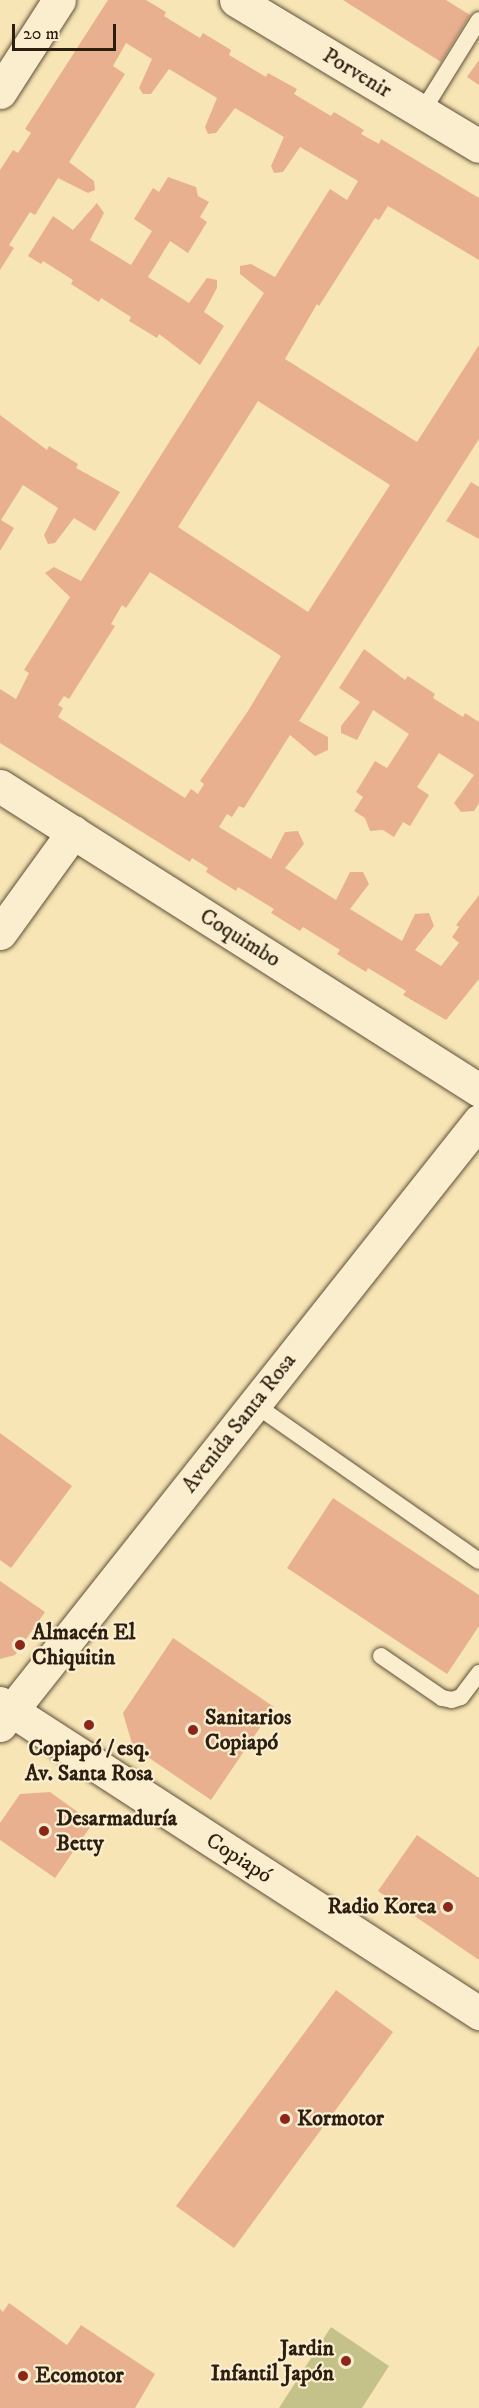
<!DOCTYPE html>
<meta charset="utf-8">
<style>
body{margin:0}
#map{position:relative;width:479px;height:2408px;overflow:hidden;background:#f8e5b5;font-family:"IM FELL DW Pica",serif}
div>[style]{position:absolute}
.green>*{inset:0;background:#c4c289}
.building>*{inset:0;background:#e9b08f}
.roads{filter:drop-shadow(0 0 2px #5f5039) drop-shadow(0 0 2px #5f5039)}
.lane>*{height:16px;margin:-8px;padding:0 8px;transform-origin:8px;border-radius:8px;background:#faeecf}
.street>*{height:33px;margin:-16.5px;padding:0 16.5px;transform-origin:16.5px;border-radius:16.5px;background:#faeecf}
.secondary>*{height:33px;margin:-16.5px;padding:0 16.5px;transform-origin:16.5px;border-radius:16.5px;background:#faeecf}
.dots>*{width:16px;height:16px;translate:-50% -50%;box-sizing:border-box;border:3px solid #faeecf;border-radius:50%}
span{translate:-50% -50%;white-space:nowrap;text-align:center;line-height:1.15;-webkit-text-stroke:4.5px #faeecf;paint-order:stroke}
.street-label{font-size:22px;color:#2c1e10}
.poi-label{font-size:22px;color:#2c1e10;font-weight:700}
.left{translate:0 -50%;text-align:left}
.right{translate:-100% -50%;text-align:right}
.scale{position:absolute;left:12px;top:24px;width:104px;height:27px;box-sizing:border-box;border:3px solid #2c1e10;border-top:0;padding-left:8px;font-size:18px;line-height:21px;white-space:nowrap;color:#2c1e10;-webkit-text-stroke:4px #faeecf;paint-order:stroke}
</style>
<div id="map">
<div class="green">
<div style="clip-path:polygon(331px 2327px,389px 2366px,362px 2408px,279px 2408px)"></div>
</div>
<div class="building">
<div style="clip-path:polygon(evenodd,108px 0,146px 0,166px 12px,164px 16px,200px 38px,203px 33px,231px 50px,229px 55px,266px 77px,268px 73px,297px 89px,294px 94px,331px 116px,334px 112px,364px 130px,361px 134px,379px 144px,381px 139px,479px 198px,479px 260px,388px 206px,379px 220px,375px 218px,319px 306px,317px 304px,285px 359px,417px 442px,479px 345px,479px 439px,299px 721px,328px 737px,328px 750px,315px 756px,290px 735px,244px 808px,239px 806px,232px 817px,227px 814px,219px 827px,271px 859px,285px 832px,298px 831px,304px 844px,285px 868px,336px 900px,350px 872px,363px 872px,369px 884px,350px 909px,402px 941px,415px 914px,429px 913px,434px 926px,415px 950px,441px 966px,459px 943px,452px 937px,459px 927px,456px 925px,479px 895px,479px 979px,446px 1020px,403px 995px,406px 991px,368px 968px,366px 972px,337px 954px,340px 950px,303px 927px,300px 931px,271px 913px,274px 909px,238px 887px,236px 891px,206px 872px,208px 868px,192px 858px,190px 862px,0 743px,0 689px,16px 699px,29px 673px,24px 670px,70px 597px,45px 573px,54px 567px,81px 581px,264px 293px,240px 274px,240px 266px,251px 264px,275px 277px,330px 189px,347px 200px,358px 181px,300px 147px,283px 172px,274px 173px,271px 166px,284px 137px,235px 108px,216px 133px,208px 134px,205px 127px,217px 98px,169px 69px,151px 94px,143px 94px,139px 88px,152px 59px,126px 43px,113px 66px,125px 74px,69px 162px,94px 181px,95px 190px,88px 193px,58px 178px,35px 215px,30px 212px,9px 245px,14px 248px,0 270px,0 170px,13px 150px,18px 153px,31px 133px,25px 129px,108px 0,258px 401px,390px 485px,308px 612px,178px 527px,258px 401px,108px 0,150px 572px,281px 656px,248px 711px,200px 781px,204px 784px,198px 794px,191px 789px,185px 798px,58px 717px,63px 708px,58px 705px,64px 696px,69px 699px,115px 626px,111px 624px,122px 605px,126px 608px,150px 572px)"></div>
<div style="clip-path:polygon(343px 0,446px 0,470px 15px,441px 62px)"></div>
<div style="clip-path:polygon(479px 60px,479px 85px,467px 77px)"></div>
<div style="clip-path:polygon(168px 177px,196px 187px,198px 196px,209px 202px,200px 217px,207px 222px,188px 253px,170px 241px,148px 277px,189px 303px,207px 278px,217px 280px,217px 288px,204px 312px,224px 326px,200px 365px,159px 334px,157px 338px,129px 321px,131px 317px,101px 298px,99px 302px,71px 284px,73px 280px,43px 261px,41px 264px,28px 256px,53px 216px,73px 230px,97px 203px,104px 213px,90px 240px,131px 265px,152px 231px,134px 219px,153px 188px,159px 192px)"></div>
<div style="clip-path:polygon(0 415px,47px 450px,49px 446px,78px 464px,76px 468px,120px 492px,95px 531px,74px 518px,55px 543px,48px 544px,44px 535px,58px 508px,23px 485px,1px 520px,14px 528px,0 551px)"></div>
<div style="clip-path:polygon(471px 482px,479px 487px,479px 539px,446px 521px)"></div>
<div style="clip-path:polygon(364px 649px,405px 680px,408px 676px,435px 694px,433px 698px,463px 717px,465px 713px,479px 722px,479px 803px,474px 811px,461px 812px,454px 803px,474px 775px,439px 753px,417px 787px,429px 795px,410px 826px,403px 822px,394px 837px,383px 830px,370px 831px,365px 818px,354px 811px,363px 797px,356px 792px,375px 761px,387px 768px,409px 734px,373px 710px,357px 740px,341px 733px,341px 726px,360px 702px,339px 688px)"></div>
<div style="clip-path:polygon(0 1433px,72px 1486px,11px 1568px,0 1560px)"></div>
<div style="clip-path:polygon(333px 1498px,479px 1595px,479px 1626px,447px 1674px,287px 1568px)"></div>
<div style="clip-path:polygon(0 1581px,45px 1612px,15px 1655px,0 1659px)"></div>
<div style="clip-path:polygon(173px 1638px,274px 1707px,211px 1800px,133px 1747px,123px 1713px)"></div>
<div style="clip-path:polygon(50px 1792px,93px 1823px,55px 1878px,0 1840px,0 1823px,20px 1794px)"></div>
<div style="clip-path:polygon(417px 1835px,479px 1878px,479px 1960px,378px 1891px)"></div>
<div style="clip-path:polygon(336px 1990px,393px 2032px,234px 2248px,176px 2206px)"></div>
<div style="clip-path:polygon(9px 2303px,67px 2345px,81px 2325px,155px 2374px,135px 2408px,0 2408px,0 2309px,3px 2312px)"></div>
</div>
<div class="roads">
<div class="lane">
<div style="left:422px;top:112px;width:108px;rotate:-58.2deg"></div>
<div style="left:254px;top:1404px;width:274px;rotate:34.9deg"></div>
<div style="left:381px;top:1656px;width:74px;rotate:34.5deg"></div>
<div style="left:442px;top:1698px;width:10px;rotate:11deg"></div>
<div style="left:452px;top:1700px;width:9px;rotate:-18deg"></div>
<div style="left:461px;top:1697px;width:30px;rotate:-53deg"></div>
</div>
<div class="street">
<div style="left:236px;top:0;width:283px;rotate:31deg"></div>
<div style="left:0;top:92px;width:109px;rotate:-57.3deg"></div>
<div style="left:0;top:786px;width:567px;rotate:32.4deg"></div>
<div style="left:0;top:933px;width:125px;rotate:-54.1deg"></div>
</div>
<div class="secondary">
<div style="left:0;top:1703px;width:571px;rotate:32.91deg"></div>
<div style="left:0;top:1725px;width:771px;rotate:-51.58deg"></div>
</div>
</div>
<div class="dots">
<div style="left:20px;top:1645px;background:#8f2418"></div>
<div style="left:89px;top:1725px;background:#8f2418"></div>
<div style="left:193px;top:1730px;background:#8f2418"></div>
<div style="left:44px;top:1831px;background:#8f2418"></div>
<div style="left:448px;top:1907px;background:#8f2418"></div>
<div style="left:285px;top:2119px;background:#8f2418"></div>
<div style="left:346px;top:2361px;background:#8f2418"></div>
<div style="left:23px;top:2376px;background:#8f2418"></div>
</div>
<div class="street-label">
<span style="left:357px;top:73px;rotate:31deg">Porvenir</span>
<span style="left:240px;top:938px;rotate:32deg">Coquimbo</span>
<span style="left:239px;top:1423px;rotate:-52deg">Avenida Santa Rosa</span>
<span style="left:239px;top:1858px;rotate:33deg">Copiapó</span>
</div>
<div class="poi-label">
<span class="left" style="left:32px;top:1645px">Almacén El<br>Chiquitin</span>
<span class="left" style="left:205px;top:1730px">Sanitarios<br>Copiapó</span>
<span style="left:89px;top:1761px">Copiapó / esq.<br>Av. Santa Rosa</span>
<span class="left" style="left:56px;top:1831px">Desarmaduría<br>Betty</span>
<span class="right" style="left:436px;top:1907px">Radio Korea</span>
<span class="left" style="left:297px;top:2119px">Kormotor</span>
<span class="right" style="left:334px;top:2361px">Jardin<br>Infantil Japón</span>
<span class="left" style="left:35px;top:2376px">Ecomotor</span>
</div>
<div class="scale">20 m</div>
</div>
